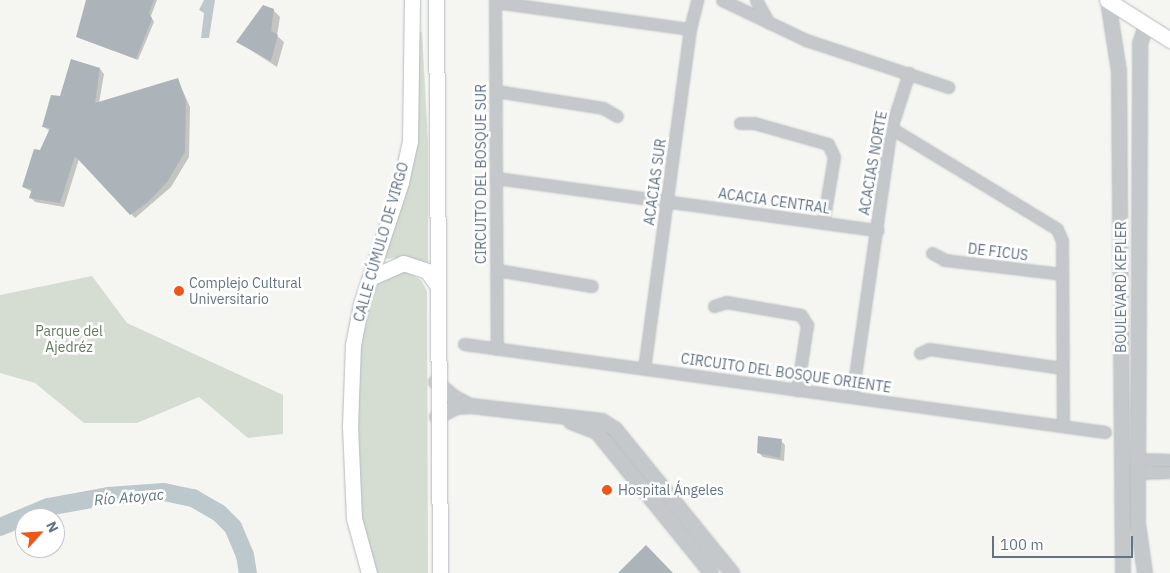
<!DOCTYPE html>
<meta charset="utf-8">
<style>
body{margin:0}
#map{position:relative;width:1170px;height:573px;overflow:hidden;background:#f5f5f1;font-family:"IBM Plex Sans",sans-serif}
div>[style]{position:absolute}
.green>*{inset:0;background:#d5ddd2}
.water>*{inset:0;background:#bdc8cd}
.shadow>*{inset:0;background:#0003}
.river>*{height:18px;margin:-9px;padding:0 9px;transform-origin:9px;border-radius:9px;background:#bdc8cd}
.building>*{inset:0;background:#acb4ba}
.roads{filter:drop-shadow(0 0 1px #b6bbc0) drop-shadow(0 0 1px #b6bbc0)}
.minor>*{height:11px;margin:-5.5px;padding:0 5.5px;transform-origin:5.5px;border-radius:5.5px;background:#c4c8cb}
.tertiary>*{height:14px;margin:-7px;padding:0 7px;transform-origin:7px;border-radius:7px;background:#c4c8cb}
.secondary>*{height:15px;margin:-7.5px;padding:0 7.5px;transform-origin:7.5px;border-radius:7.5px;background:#fff}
.dots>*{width:14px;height:14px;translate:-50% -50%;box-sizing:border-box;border:2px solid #fff;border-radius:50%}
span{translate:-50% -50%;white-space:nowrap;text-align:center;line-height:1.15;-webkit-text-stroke:5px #fff;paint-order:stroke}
.street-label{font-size:14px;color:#627384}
.poi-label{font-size:14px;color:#627384}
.left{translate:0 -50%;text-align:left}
.park-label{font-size:14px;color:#657b61}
.water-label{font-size:15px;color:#5e7681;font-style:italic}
.north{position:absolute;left:15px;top:508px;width:50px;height:50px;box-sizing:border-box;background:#fff;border:1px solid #c0c7ce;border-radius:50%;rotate:64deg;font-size:14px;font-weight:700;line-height:20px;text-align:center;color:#627384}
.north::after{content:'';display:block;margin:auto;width:18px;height:22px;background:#ee5718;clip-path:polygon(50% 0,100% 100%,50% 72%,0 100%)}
.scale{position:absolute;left:992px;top:536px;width:141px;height:22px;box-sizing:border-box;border:2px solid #627384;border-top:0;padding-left:6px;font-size:15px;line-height:18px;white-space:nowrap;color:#627384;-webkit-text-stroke:4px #fff;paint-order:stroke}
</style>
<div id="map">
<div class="green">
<div style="clip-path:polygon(422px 31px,428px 141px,428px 266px,399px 258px,383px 259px,415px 156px,418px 131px,418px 34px)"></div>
<div style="clip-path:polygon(404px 270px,421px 280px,427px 291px,428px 573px,374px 573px,360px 511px,358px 356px,362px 327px,375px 285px,382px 277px)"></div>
<div style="clip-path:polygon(92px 276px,127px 323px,283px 395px,283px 434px,248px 438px,199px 397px,137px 423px,84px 423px,35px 383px,0 373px,0 295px)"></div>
</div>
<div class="water">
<div style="clip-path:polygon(204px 0,215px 0,209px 38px,201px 38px,204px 13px,199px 10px)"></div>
</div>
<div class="shadow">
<div style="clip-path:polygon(88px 0,157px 0,151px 16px,154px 22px,138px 60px,77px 37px)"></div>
<div style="clip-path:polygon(273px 10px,280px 17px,277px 36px,284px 42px,277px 67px,238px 42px)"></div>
<div style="clip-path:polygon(100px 69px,104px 74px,99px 103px,178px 80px,190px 107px,189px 157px,171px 187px,135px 218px,79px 159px,64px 207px,35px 202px,31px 198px,32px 192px,23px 187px,50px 131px,44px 127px,61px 97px)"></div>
<div style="clip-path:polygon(781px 441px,785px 445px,784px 461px,763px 457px,758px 452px)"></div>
</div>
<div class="river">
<div style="left:0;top:527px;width:52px;rotate:-22.6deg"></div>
<div style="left:48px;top:507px;width:61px;rotate:-10.4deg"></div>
<div style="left:108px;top:496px;width:56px;rotate:-4.1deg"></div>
<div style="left:164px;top:492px;width:30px;rotate:12deg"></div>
<div style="left:193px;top:498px;width:30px;rotate:30deg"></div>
<div style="left:219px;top:513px;width:20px;rotate:45deg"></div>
<div style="left:233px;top:527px;width:30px;rotate:67deg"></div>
<div style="left:245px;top:555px;width:18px;rotate:81deg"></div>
</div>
<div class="building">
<div style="clip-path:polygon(86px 0,154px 0,149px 13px,152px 19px,136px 59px,76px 37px)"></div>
<div style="clip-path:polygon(263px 5px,274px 9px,271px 31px,278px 35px,271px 61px,236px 42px)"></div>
<div style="clip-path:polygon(71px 59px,100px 68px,95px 103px,178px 78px,186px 101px,185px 152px,167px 182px,148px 202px,130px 215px,75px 156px,60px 203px,29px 198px,32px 189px,22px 187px,34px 149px,40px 150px,50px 128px,42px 127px,51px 95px,60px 96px)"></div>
<div style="clip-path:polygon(758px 436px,782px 439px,780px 458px,757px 453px)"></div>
<div style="clip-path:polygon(646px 545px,673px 573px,618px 573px)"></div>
</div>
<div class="roads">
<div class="minor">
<div style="left:495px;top:0;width:349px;rotate:89.7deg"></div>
<div style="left:722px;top:0;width:93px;rotate:25.5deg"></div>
<div style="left:806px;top:40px;width:150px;rotate:18.3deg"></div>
<div style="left:756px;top:0;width:26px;rotate:61deg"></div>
<div style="left:495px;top:2px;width:197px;rotate:7.9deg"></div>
<div style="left:496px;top:91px;width:108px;rotate:9deg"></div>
<div style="left:603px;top:108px;width:16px;rotate:30deg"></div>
<div style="left:740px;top:123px;width:14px"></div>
<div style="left:754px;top:123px;width:77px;rotate:15.8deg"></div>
<div style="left:828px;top:144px;width:14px;rotate:65deg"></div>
<div style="left:834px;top:157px;width:67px;rotate:99.5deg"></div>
<div style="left:891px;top:128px;width:194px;rotate:31.3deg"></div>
<div style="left:1057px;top:229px;width:13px;rotate:67deg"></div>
<div style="left:1062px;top:241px;width:185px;rotate:89.7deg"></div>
<div style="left:496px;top:178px;width:385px;rotate:7.8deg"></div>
<div style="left:932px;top:253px;width:15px;rotate:28deg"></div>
<div style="left:945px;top:260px;width:118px;rotate:6.8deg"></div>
<div style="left:497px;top:270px;width:96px;rotate:9.6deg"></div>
<div style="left:714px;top:306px;width:13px;rotate:-18deg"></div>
<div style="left:726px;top:302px;width:76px;rotate:9.8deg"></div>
<div style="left:801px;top:315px;width:12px;rotate:59deg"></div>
<div style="left:807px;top:325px;width:66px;rotate:98.7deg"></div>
<div style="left:464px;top:344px;width:647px;rotate:7.82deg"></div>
<div style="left:920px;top:353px;width:10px;rotate:-24deg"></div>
<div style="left:929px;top:349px;width:134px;rotate:8.1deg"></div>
<div style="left:644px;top:369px;width:343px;rotate:-82.3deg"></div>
<div style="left:690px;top:29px;width:30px;rotate:-76deg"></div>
<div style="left:852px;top:397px;width:272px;rotate:-81.8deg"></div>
<div style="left:891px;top:128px;width:58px;rotate:-71.9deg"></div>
<div style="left:1138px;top:459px;width:32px;rotate:2deg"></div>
<div style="left:1138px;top:473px;width:32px;rotate:-2deg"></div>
</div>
<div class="tertiary">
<div style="left:1108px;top:1px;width:71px;rotate:81.1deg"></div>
<div style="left:1119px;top:71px;width:502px;rotate:89.54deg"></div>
<div style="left:436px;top:382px;width:23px;rotate:41deg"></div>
<div style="left:453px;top:397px;width:19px;rotate:28deg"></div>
<div style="left:437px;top:417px;width:22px;rotate:-27deg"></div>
<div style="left:457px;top:407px;width:14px;rotate:-4deg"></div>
<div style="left:471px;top:406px;width:132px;rotate:6.5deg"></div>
<div style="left:602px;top:421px;width:15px;rotate:32deg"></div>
<div style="left:615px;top:429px;width:186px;rotate:50.9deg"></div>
<div style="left:571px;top:422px;width:28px;rotate:21deg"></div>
<div style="left:597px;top:432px;width:181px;rotate:51deg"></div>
<div style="left:1145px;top:573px;width:49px;rotate:-98.1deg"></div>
<div style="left:1138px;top:524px;width:51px;rotate:-90deg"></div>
<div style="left:1138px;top:473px;width:429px;rotate:-89.7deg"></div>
<div style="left:1140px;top:44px;width:20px;rotate:-72deg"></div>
</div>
<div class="secondary">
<div style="left:436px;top:0;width:573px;rotate:89.6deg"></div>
<div style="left:1107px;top:0;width:75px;rotate:32.4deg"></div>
<div style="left:370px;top:278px;width:36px;rotate:-24deg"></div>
<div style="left:403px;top:263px;width:25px;rotate:18deg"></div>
<div style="left:427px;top:271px;width:17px;rotate:54deg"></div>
<div style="left:369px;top:573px;width:57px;rotate:-105.3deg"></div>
<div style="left:354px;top:518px;width:92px;rotate:-92.5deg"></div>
<div style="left:350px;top:426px;width:81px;rotate:-87.9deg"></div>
<div style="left:353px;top:345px;width:42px;rotate:-79deg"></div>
<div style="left:361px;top:304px;width:128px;rotate:-71.8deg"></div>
<div style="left:401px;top:182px;width:42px;rotate:-77.6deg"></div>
<div style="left:410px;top:141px;width:141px;rotate:-89.2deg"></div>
</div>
</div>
<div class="dots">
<div style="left:179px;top:291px;background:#ee5718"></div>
<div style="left:607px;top:490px;background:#ee5718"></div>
</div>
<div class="street-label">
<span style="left:873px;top:163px;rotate:-80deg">ACACIAS NORTE</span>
<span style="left:481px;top:174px;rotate:-90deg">CIRCUITO DEL BOSQUE SUR</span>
<span style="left:655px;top:182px;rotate:-82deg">ACACIAS SUR</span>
<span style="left:774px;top:201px;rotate:8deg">ACACIA CENTRAL</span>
<span style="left:381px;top:242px;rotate:-74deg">CALLE CÚMULO DE VIRGO</span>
<span style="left:998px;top:252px;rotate:7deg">DE FICUS</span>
<span style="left:1121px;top:287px;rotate:-90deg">BOULEVARD KEPLER</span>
<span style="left:786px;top:373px;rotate:8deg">CIRCUITO DEL BOSQUE ORIENTE</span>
</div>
<div class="poi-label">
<span class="left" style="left:189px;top:291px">Complejo Cultural<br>Universitario</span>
<span class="left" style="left:618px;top:490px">Hospital Ángeles</span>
</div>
<div class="park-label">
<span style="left:69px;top:339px">Parque del<br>Ajedréz</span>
</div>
<div class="water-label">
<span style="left:129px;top:497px;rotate:-5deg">Río Atoyac</span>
</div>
<div class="north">N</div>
<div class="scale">100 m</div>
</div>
